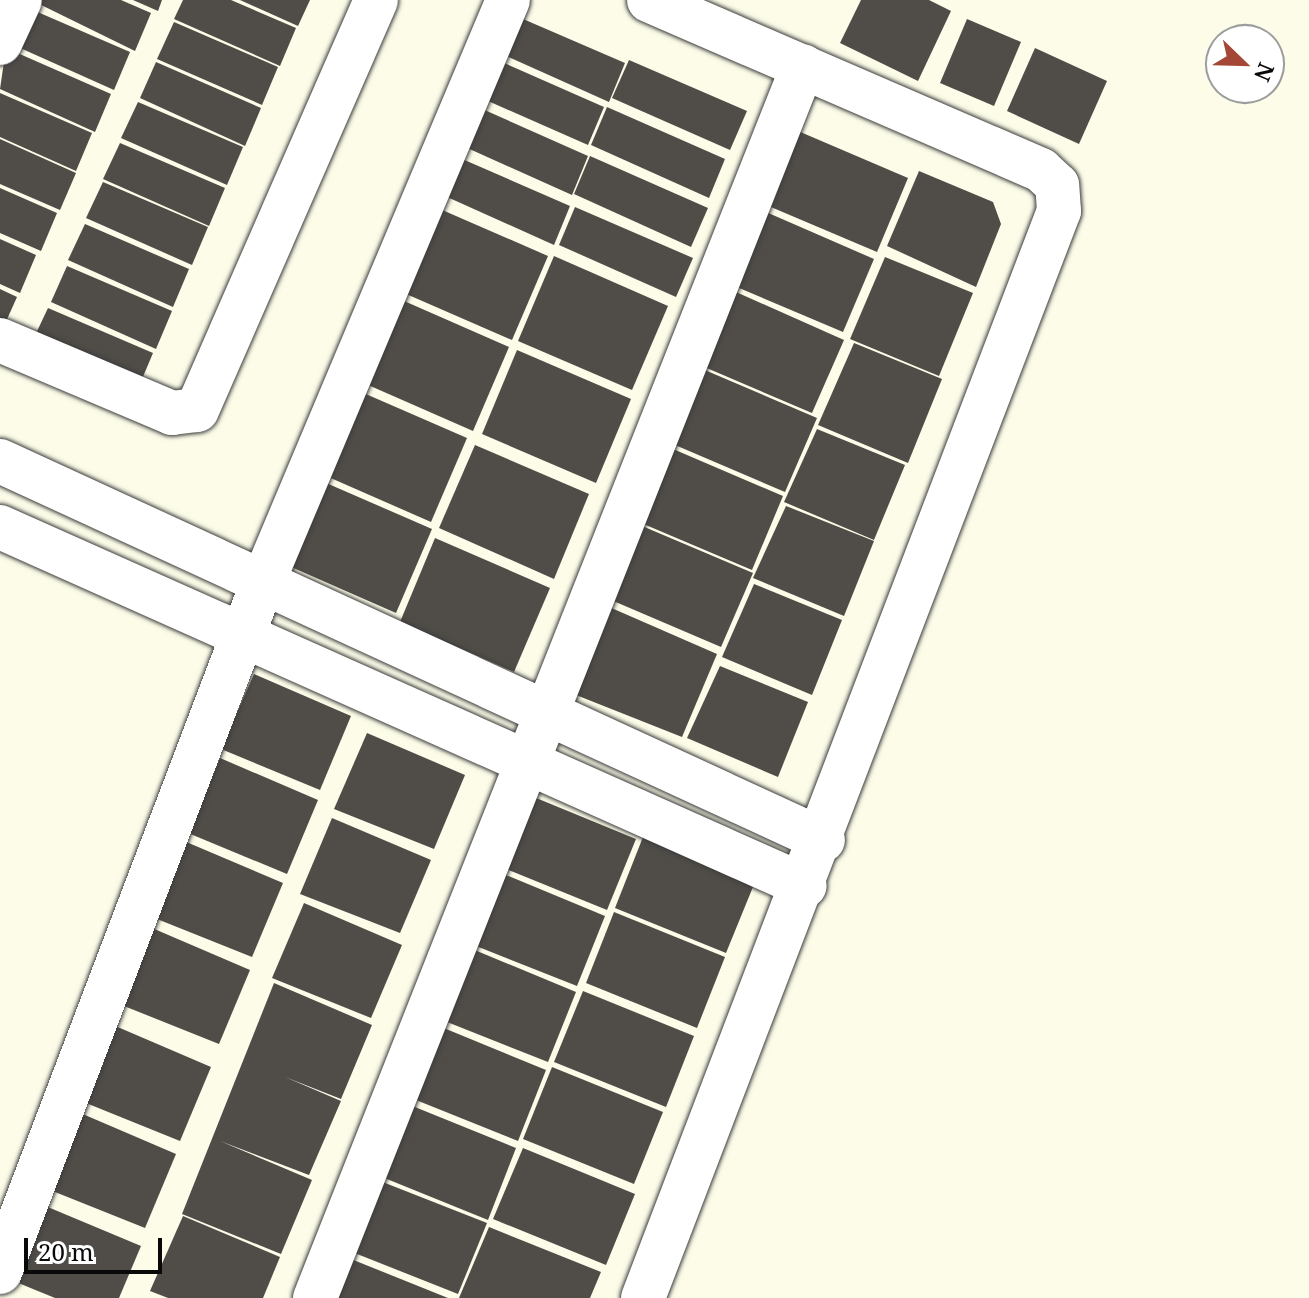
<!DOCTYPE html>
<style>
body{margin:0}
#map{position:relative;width:1309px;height:1298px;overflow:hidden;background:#fcfce9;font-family:"Noto Serif",serif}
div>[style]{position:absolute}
.building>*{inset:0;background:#504d48}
.roads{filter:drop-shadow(0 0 2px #3c3c3c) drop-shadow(0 0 2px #3c3c3c)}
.street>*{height:44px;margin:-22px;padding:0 22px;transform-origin:22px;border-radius:22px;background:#fff}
span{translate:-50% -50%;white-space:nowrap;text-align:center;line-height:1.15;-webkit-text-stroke:8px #fff;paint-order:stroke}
.north{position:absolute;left:1205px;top:24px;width:80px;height:80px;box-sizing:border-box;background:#fff;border:2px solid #9d9d9d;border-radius:50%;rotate:113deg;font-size:22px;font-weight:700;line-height:32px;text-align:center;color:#090909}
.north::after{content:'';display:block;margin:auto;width:28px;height:36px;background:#a54736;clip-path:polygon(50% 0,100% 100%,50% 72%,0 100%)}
.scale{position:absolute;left:24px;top:1238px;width:138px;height:36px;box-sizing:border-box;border:4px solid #090909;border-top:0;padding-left:10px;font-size:24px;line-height:28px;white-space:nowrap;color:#090909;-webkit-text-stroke:6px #fff;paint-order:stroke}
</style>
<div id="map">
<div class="building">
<div style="clip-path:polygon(31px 0,121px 0,151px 13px,135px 51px)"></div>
<div style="clip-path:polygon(133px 0,162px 0,158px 11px)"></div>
<div style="clip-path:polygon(183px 0,231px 0,296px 28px,280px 66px,174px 19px)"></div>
<div style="clip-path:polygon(240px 0,310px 0,298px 26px)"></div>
<div style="clip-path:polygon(861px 0,929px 0,951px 11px,918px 81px,840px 43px)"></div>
<div style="clip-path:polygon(26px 7px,130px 52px,114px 90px,9px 43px)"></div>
<div style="clip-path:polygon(507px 12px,625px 63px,609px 102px,491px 49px)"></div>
<div style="clip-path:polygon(967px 19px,1021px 42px,994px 106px,940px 83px)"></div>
<div style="clip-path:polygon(174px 22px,278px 67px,262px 105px,157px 59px)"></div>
<div style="clip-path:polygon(6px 48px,111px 94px,95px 132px,0 89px)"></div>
<div style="clip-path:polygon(1035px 48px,1107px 81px,1079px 144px,1007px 111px)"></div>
<div style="clip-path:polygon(486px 55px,604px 107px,588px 145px,470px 93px)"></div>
<div style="clip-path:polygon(629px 60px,747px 111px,730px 150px,612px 98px)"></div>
<div style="clip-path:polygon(156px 62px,261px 108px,245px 146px,140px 98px)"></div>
<div style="clip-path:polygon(0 93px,92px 133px,76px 171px,0 137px)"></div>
<div style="clip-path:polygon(138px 102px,243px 147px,227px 185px,121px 138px)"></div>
<div style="clip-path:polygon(471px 104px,588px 156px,572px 195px,454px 142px)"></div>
<div style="clip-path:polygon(607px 107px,725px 159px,709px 198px,591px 145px)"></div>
<div style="clip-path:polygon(791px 128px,908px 178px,877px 252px,759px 202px)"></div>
<div style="clip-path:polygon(0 139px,76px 173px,60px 210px,0 184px)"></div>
<div style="clip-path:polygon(120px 143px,225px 188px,209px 226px,103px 179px)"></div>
<div style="clip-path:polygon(453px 155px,570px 206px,554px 245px,436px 192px)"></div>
<div style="clip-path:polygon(590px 156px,708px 208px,691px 247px,574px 194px)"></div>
<div style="clip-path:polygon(919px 171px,993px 202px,1001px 224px,976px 287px,887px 246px)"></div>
<div style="clip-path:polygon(103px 182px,208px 227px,192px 265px,86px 218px)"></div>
<div style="clip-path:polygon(0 188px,57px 213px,41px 251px,0 233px)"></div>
<div style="clip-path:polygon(433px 206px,548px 256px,512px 340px,397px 290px)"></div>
<div style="clip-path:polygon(575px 207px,693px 258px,676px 297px,559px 245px)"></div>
<div style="clip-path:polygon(757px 208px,874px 259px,843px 332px,725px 282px)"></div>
<div style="clip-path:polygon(85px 224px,189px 269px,173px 307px,68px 260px)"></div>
<div style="clip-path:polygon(0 239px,36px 255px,20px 293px,0 284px)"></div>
<div style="clip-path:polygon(554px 256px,668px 306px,632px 390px,518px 341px)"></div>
<div style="clip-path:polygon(885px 257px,973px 293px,939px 376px,850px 339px)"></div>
<div style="clip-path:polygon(67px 266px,172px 311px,156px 349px,51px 302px)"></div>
<div style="clip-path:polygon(727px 288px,844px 340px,812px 413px,695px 363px)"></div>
<div style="clip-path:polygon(0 289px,17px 297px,0 335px)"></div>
<div style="clip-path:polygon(395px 297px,509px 347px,473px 431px,359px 381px)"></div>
<div style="clip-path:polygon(48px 308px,153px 353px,137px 391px,31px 344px)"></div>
<div style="clip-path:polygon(854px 343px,942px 379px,908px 463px,818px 425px)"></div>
<div style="clip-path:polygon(517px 350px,631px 399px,596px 483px,482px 434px)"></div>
<div style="clip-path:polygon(700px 368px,817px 418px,785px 492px,668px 442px)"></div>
<div style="clip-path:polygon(352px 388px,467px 438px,431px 522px,317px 472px)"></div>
<div style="clip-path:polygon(817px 429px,905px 465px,874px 540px,784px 502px)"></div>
<div style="clip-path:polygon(475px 445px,589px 494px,554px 579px,439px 528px)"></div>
<div style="clip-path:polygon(666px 446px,783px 496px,752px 570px,634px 520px)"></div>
<div style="clip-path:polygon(317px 479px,432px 529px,396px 613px,282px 563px)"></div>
<div style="clip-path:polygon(786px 506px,874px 541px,844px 616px,753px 578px)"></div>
<div style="clip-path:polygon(635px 523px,753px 573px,721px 647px,604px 597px)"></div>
<div style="clip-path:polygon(435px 538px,550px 588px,514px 672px,400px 622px)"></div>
<div style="clip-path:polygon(754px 584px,842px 620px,812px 695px,722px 657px)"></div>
<div style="clip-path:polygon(600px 603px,717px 654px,682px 737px,576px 695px)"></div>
<div style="clip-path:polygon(720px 666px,808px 702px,778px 777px,687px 738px)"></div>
<div style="clip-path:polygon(254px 674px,351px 716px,320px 790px,221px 749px)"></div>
<div style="clip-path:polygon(367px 733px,465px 775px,434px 849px,334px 809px)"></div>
<div style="clip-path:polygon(220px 758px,318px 800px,287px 874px,188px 833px)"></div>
<div style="clip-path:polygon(524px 793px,636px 839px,607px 910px,496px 865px)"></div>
<div style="clip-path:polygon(332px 818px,431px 860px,400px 933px,300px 894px)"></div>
<div style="clip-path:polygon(643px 837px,755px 882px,726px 953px,615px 908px)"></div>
<div style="clip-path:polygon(184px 841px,283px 883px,252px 957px,152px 917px)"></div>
<div style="clip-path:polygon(494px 870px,605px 916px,577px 986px,466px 942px)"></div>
<div style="clip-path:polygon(304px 903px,402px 945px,371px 1018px,272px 978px)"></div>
<div style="clip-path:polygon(614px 912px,725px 957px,697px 1028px,586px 983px)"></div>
<div style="clip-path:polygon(152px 928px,250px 970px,219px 1044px,119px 1004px)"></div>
<div style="clip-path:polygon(465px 946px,576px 992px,548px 1062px,437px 1018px)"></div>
<div style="clip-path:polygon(274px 983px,372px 1025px,341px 1099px,285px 1077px,341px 1101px,309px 1175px,220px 1141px,312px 1180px,281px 1254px,182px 1214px)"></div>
<div style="clip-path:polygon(583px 991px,694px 1036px,666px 1107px,554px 1062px)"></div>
<div style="clip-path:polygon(434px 1024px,546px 1070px,518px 1141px,406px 1096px)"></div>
<div style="clip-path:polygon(113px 1025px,211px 1067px,180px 1141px,81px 1101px)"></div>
<div style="clip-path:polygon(552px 1067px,663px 1112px,634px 1184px,523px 1139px)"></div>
<div style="clip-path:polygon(405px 1103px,516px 1148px,488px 1220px,377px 1175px)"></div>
<div style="clip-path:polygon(78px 1112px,176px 1154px,145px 1228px,45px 1188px)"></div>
<div style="clip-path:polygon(523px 1148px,635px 1194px,606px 1265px,493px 1219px)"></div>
<div style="clip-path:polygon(375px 1179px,487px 1223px,458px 1294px,347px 1250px)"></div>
<div style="clip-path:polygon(43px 1205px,141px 1246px,119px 1298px,55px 1298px,11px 1280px)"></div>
<div style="clip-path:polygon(183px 1216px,280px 1257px,263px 1298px,168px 1298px,150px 1291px)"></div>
<div style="clip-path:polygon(489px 1227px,601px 1272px,590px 1298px,459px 1298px)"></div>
<div style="clip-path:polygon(346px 1257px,448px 1298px,329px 1298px)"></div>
</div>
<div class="roads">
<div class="street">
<div style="left:0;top:43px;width:47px;rotate:-65.1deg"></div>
<div style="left:0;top:340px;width:187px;rotate:23deg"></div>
<div style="left:172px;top:413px;width:25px;rotate:-7deg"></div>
<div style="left:197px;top:410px;width:447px;rotate:-66.4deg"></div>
<div style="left:0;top:461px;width:906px;rotate:24.73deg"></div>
<div style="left:0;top:527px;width:881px;rotate:24.04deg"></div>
<div style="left:0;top:1272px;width:738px;rotate:-69.14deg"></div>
<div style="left:263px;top:582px;width:631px;rotate:-67.17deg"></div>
<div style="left:315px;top:1298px;width:1325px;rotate:-68.39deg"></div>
<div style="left:643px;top:1298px;width:1164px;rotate:-69.06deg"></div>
<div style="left:1059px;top:211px;width:26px;rotate:-94deg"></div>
<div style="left:1057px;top:185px;width:22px;rotate:-137deg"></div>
<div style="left:1041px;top:170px;width:427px;rotate:-156.6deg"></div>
</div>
</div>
<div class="north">N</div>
<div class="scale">20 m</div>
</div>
